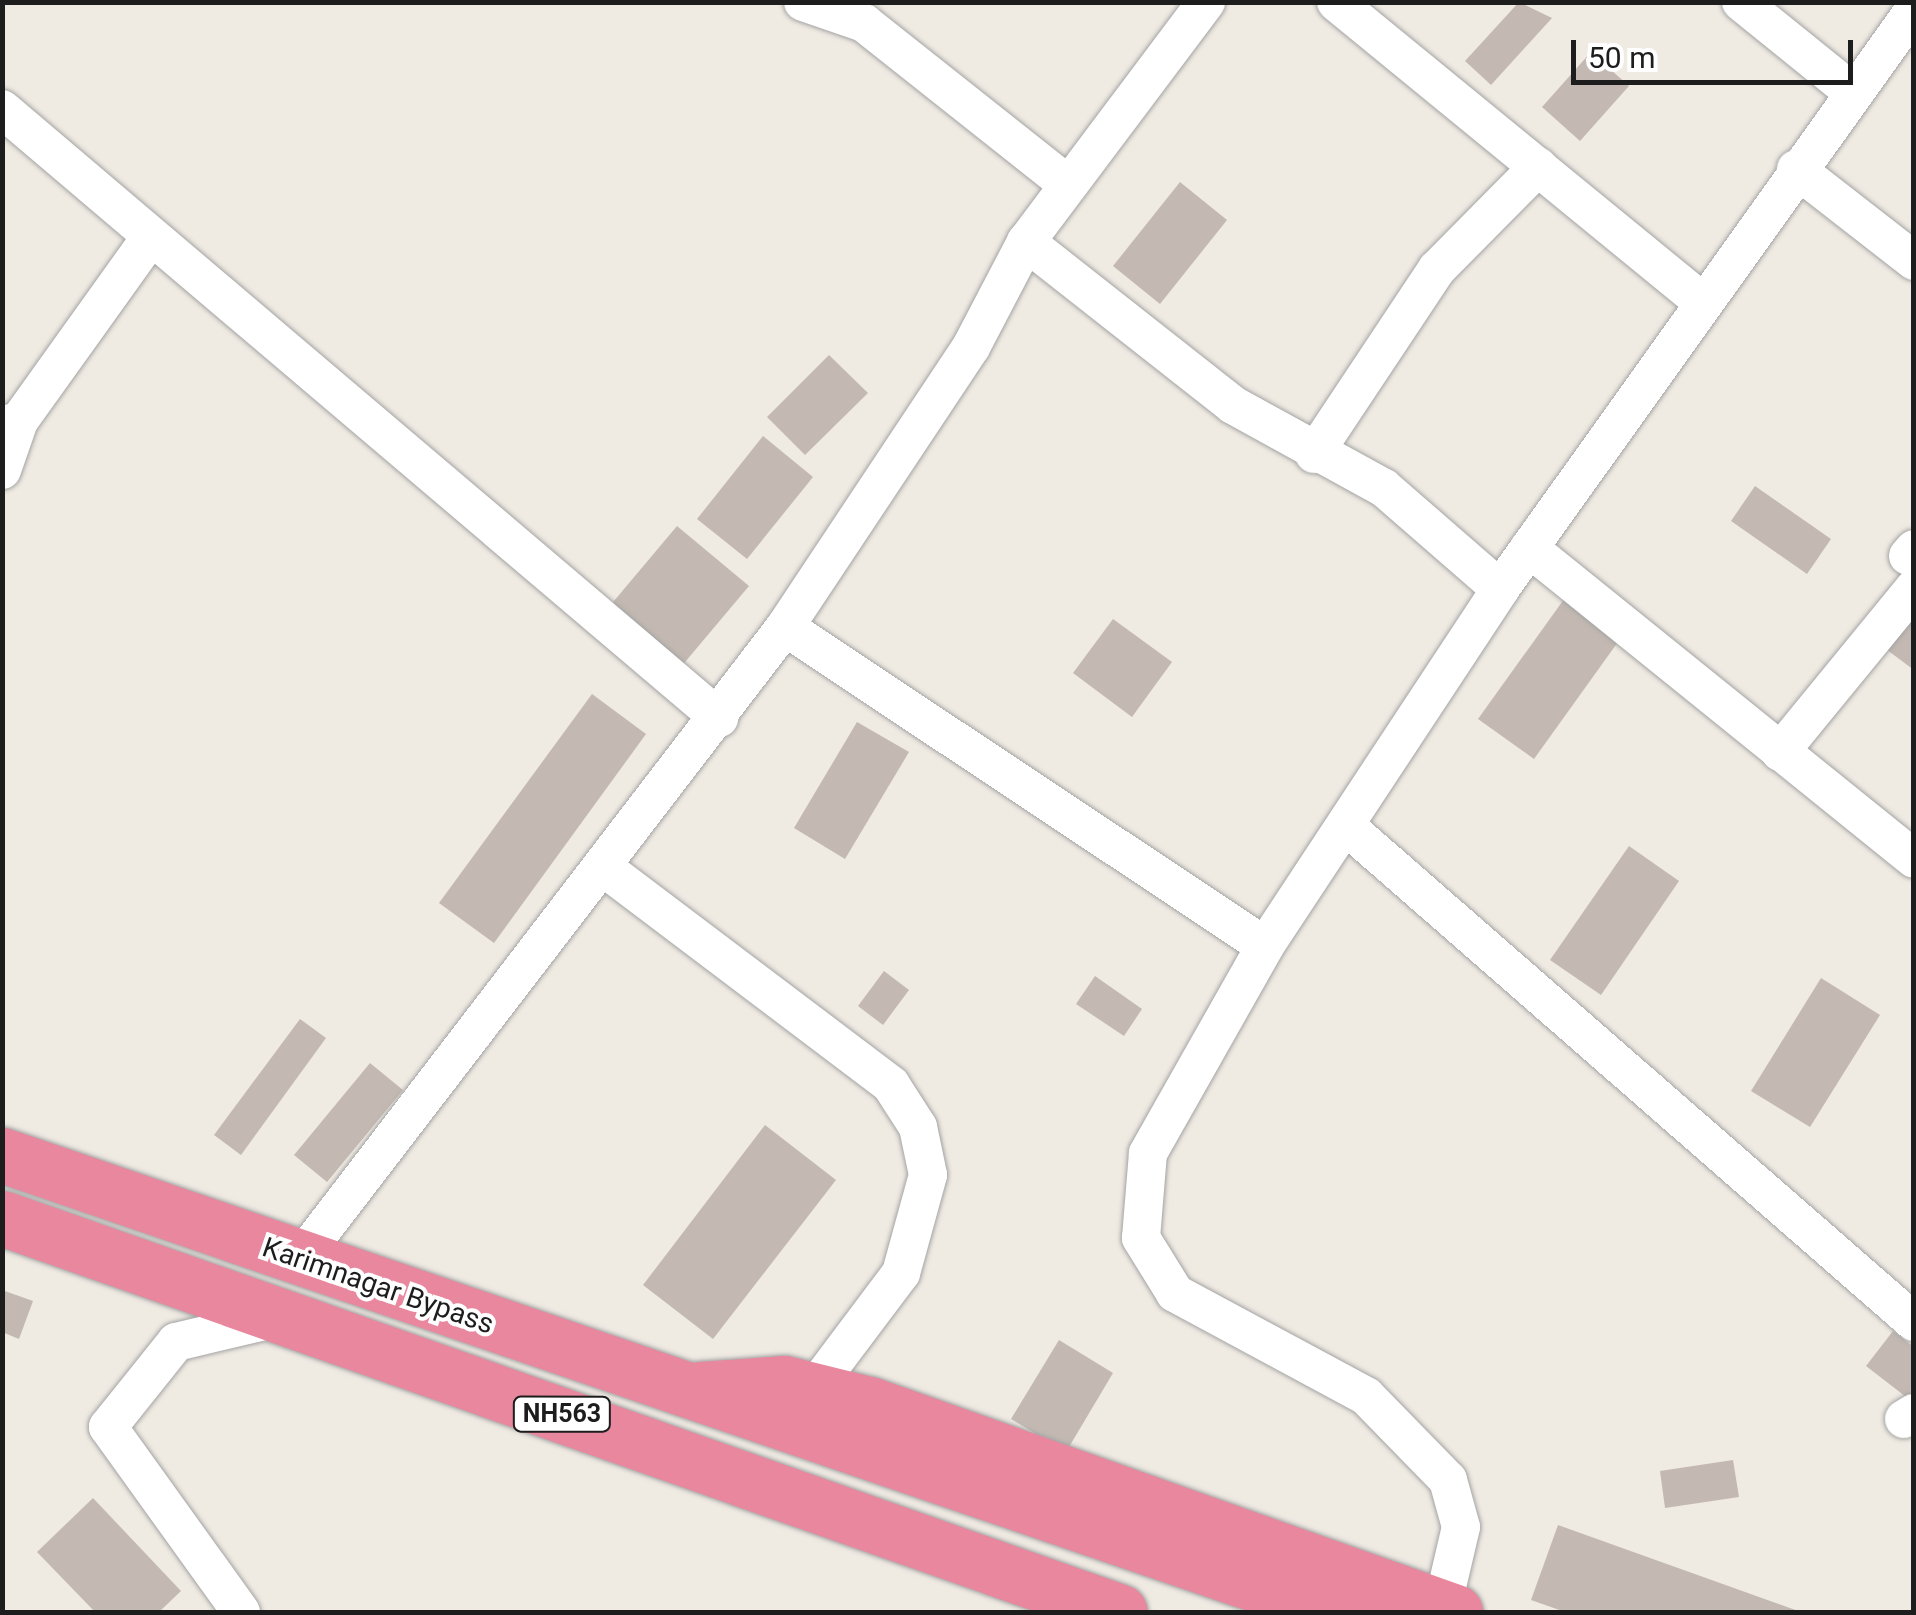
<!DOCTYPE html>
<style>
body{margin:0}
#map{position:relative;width:1916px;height:1615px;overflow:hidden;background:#efeae2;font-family:Roboto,sans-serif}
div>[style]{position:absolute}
.building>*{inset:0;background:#c3b9b2}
.roads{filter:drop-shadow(0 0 2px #a4a4a4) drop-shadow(0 0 2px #a4a4a4)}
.minor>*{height:38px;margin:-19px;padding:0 19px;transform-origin:19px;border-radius:19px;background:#fff}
.highway>*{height:55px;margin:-27.5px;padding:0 27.5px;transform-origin:27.5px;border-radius:27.5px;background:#e9879e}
span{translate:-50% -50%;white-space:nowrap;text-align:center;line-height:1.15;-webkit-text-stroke:8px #fff;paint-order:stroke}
.shield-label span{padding:2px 8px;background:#fff;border:2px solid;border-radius:8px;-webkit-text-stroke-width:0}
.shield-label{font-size:25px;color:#1d1d1d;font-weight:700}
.street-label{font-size:28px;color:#1d1d1d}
.frame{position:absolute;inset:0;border:5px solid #1d1d1d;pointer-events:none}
.scale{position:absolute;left:1571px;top:40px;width:282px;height:45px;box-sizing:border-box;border:5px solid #1d1d1d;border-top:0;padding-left:12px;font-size:30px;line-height:35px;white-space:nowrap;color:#1d1d1d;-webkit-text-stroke:8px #fff;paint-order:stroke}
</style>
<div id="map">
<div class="building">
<div style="clip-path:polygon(1519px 2px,1552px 18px,1491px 85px,1465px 61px)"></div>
<div style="clip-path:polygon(1591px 52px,1629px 86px,1580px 141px,1542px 107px)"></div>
<div style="clip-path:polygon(1180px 182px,1227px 220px,1160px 304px,1113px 266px)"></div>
<div style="clip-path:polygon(829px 355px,868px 393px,805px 455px,767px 417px)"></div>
<div style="clip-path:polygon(763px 436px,813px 477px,747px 559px,697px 519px)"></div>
<div style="clip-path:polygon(1755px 486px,1831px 539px,1807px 574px,1731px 521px)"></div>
<div style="clip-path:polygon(677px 526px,749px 586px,675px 674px,603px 614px)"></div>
<div style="clip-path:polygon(1567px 595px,1623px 635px,1534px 759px,1478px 719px)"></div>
<div style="clip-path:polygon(1914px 617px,1914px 670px,1875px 641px)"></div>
<div style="clip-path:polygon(1113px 619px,1172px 662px,1132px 717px,1073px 673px)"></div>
<div style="clip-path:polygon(592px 694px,646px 734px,494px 943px,439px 903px)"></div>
<div style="clip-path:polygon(857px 722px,909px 752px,845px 859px,794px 828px)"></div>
<div style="clip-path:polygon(1629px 846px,1679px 881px,1601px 995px,1550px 960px)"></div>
<div style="clip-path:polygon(884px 971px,909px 990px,883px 1025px,858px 1006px)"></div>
<div style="clip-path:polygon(1095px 976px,1142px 1009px,1124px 1036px,1076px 1004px)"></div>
<div style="clip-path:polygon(1821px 978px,1880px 1015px,1810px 1127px,1751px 1091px)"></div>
<div style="clip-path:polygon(300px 1019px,326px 1038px,241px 1155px,214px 1135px)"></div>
<div style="clip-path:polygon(370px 1063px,403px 1090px,327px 1182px,294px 1155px)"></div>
<div style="clip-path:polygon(765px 1125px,836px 1180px,713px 1339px,643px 1285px)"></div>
<div style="clip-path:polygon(2px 1290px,33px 1301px,19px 1339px,2px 1332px)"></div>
<div style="clip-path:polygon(1893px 1331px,1914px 1347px,1910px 1400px,1866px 1366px)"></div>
<div style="clip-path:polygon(1059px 1340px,1113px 1373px,1066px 1452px,1011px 1419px)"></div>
<div style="clip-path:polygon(1733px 1460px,1739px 1497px,1665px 1508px,1660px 1471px)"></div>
<div style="clip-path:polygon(93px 1498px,181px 1591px,159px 1612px,95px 1612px,37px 1552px)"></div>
<div style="clip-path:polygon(1558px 1525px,1801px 1612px,1565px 1612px,1531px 1600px)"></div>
</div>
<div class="roads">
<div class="minor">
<div style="left:803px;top:2px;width:65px;rotate:19deg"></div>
<div style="left:864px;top:23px;width:259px;rotate:38.4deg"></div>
<div style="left:1336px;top:2px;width:474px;rotate:39.3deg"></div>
<div style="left:1741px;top:2px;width:139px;rotate:38.9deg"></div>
<div style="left:2px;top:109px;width:941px;rotate:40.34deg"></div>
<div style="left:1796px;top:169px;width:150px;rotate:37.9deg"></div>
<div style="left:1026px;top:242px;width:263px;rotate:38.2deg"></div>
<div style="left:1233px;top:405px;width:172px;rotate:28.8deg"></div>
<div style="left:1384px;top:488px;width:154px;rotate:41deg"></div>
<div style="left:19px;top:421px;width:225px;rotate:-54.4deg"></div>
<div style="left:2px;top:425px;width:17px;rotate:-13deg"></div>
<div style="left:19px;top:421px;width:52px;rotate:109.1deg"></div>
<div style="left:1314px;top:454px;width:222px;rotate:-56.4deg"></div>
<div style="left:1437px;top:269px;width:144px;rotate:-45.3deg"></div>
<div style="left:1529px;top:548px;width:495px;rotate:38.9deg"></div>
<div style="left:1908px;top:556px;width:9px;rotate:-49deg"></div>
<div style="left:785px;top:627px;width:336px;rotate:-56.4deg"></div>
<div style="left:971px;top:347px;width:119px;rotate:-62.4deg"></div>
<div style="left:1026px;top:242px;width:300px;rotate:-53.1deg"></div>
<div style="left:1780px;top:752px;width:212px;rotate:-50.7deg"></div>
<div style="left:1347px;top:827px;width:753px;rotate:41.12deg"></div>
<div style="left:603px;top:867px;width:361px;rotate:37.1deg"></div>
<div style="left:891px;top:1085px;width:50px;rotate:57.3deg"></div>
<div style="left:918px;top:1127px;width:49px;rotate:78.2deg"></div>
<div style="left:928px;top:1175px;width:102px;rotate:105.4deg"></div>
<div style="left:901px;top:1273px;width:146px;rotate:126.9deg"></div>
<div style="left:300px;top:1259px;width:797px;rotate:-52.5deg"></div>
<div style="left:785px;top:627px;width:576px;rotate:33.61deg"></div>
<div style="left:1904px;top:1419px;width:12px;rotate:-31deg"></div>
<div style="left:1442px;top:1608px;width:83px;rotate:-76.8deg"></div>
<div style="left:1461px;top:1527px;width:49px;rotate:-105.5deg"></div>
<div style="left:1448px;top:1480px;width:117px;rotate:-134.3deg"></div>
<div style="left:1366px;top:1396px;width:217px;rotate:-151.7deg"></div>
<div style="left:1175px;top:1293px;width:65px;rotate:-121.7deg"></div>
<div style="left:1141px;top:1238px;width:85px;rotate:-85.3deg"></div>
<div style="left:1148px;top:1153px;width:238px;rotate:-60.5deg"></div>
<div style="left:1265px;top:946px;width:427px;rotate:-56.6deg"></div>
<div style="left:1500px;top:589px;width:712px;rotate:-54.43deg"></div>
<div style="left:241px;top:1612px;width:228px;rotate:-125.7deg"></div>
<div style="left:108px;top:1427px;width:109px;rotate:-51.3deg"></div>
<div style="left:176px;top:1342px;width:104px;rotate:-13.4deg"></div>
</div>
<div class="highway">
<div style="left:2px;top:1155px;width:1411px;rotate:18.9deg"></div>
<div style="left:2px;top:1218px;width:1185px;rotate:19.41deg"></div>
<div style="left:700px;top:1389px;width:84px;rotate:-4.1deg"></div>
<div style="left:784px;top:1383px;width:88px;rotate:13.9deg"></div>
<div style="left:869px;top:1404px;width:622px;rotate:19.54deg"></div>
</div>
</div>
<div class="shield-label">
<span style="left:562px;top:1414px">NH563</span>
</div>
<div class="street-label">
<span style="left:378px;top:1286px;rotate:19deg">Karimnagar Bypass</span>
</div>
<div class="frame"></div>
<div class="scale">50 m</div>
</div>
